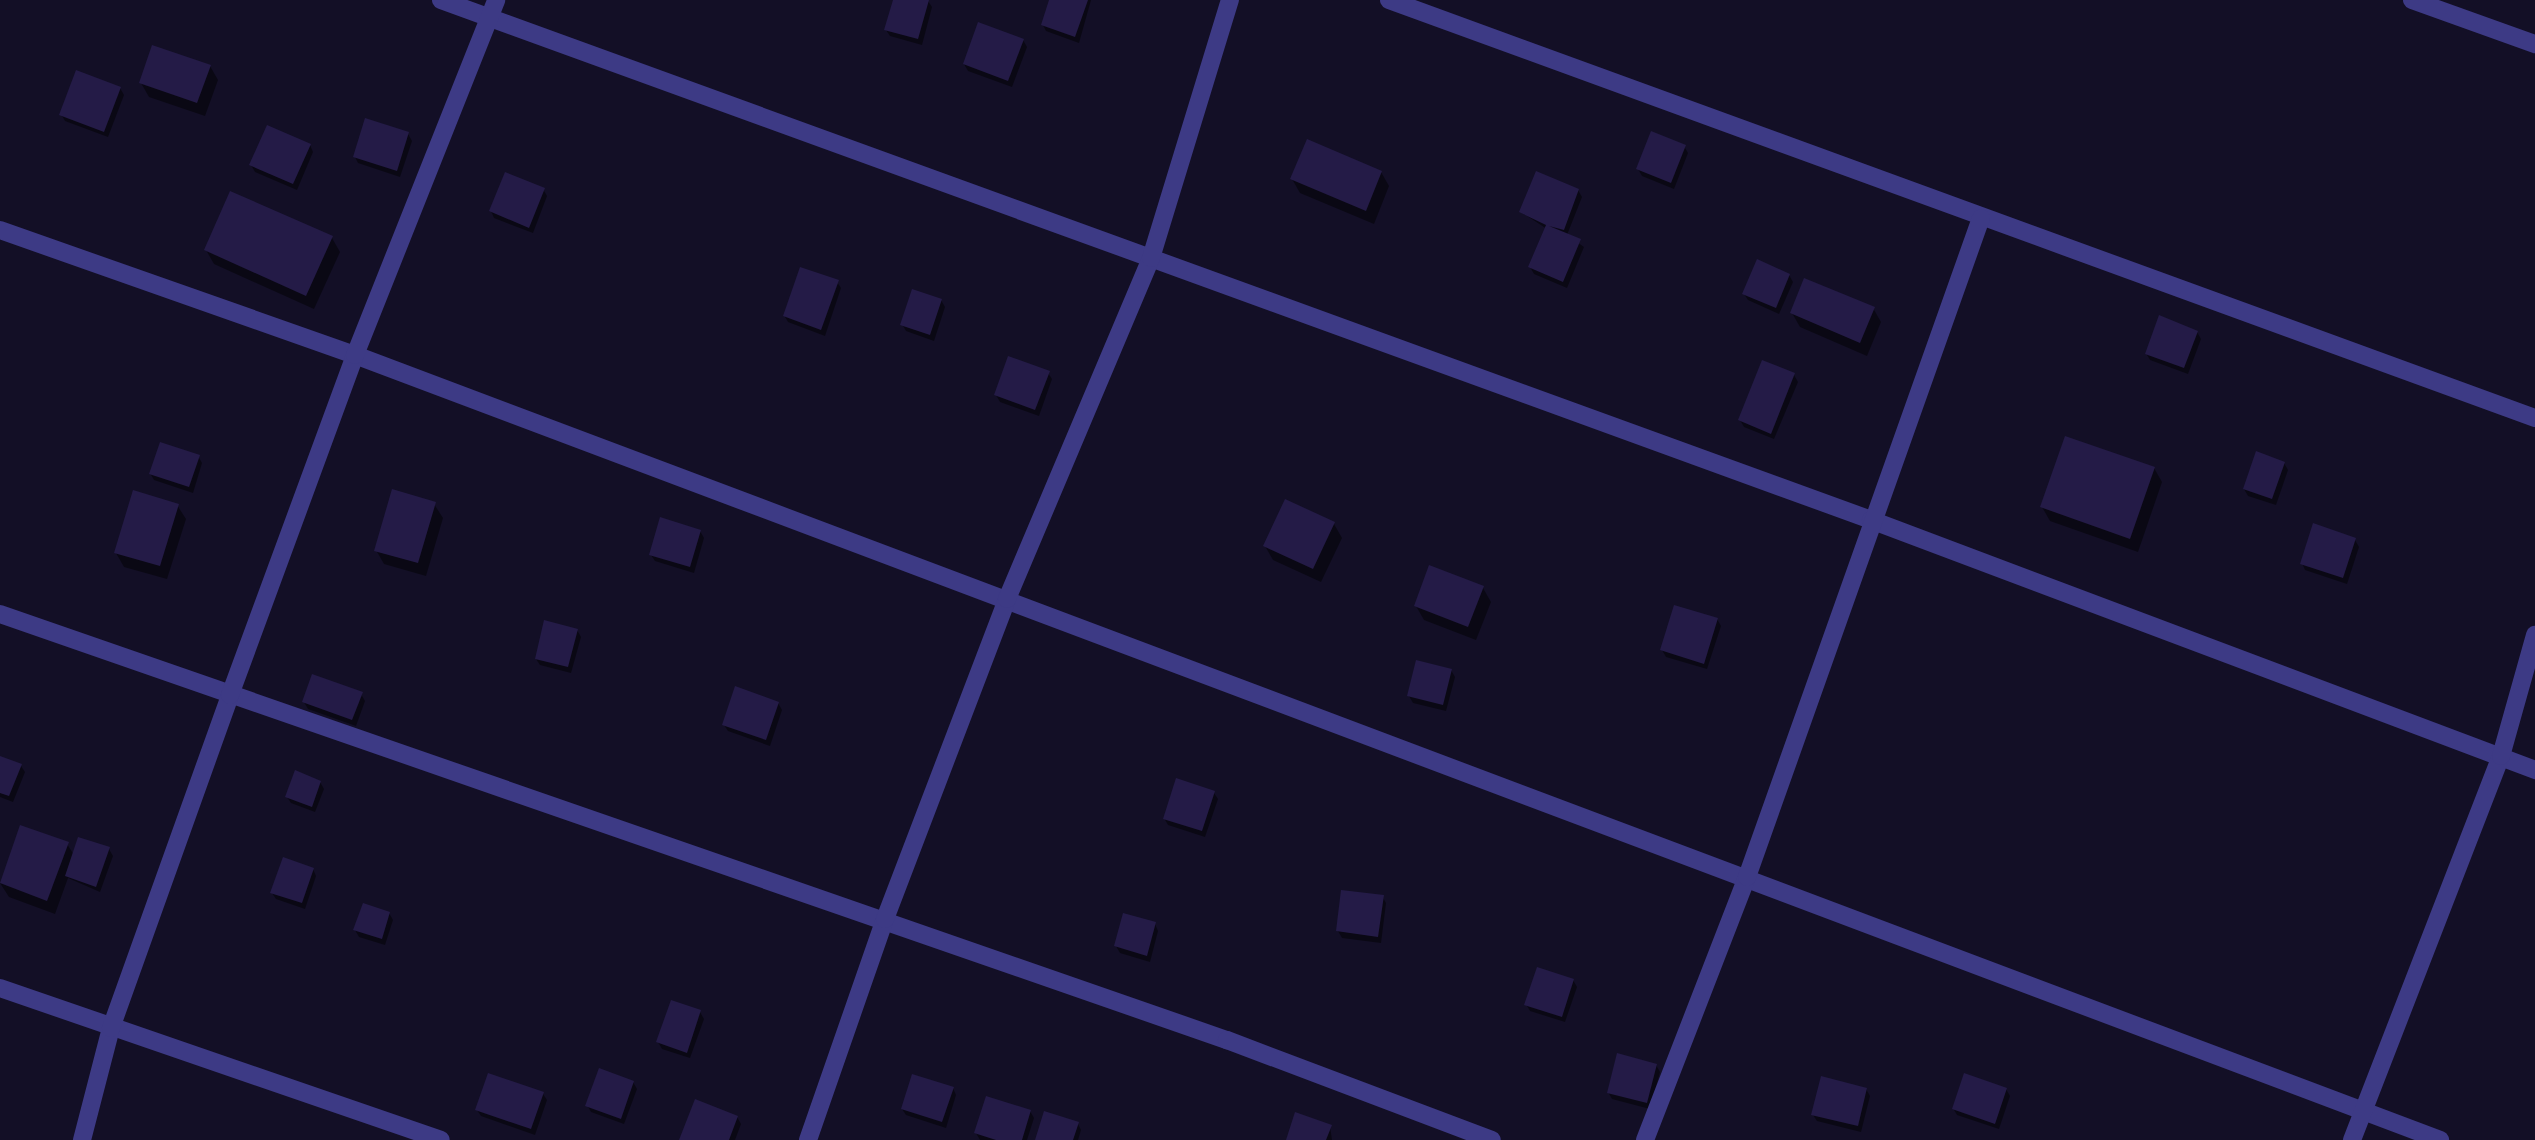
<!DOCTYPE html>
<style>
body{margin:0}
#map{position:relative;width:2535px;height:1140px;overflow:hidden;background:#130f26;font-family:"Noto Sans",sans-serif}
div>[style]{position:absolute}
.shadow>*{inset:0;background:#0007}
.building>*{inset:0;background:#241b47}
.minor>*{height:18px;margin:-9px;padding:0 9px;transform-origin:9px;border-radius:9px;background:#3d3a85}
span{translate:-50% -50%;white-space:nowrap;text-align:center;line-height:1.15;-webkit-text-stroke:5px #130f26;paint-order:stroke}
</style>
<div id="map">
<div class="shadow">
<div style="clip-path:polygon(895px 0,928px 1px,932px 7px,922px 45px,890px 36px,886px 30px)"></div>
<div style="clip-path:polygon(1051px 0,1091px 0,1079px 43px,1046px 31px,1043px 25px)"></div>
<div style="clip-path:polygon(1023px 40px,1027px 47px,1012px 87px,968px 71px,964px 64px)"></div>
<div style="clip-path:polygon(210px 66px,218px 80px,205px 116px,149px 97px,141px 83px)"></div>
<div style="clip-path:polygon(120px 88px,124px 95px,108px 137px,65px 121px,61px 114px)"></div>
<div style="clip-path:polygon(408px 134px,412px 141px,400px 177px,358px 163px,355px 157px)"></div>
<div style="clip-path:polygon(310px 145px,313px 152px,297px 190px,255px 172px,251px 165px)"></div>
<div style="clip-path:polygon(1684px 146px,1688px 153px,1674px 189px,1642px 176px,1638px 169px)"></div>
<div style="clip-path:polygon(1381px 172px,1389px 186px,1374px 224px,1300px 193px,1292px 179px)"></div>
<div style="clip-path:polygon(543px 189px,547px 196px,533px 233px,494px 218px,491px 211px)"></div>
<div style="clip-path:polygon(1578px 190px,1582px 197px,1567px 235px,1584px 247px,1567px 288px,1534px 274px,1530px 267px,1547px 229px,1521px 212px)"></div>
<div style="clip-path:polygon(332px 238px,340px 252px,314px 309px,214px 264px,206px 250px)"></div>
<div style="clip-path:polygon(1789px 275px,1793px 282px,1779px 314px,1748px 300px,1744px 294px)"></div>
<div style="clip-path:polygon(837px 282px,841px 288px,825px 336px,788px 322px,784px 315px)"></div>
<div style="clip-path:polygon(941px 300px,945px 307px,934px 341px,906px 331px,902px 324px)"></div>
<div style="clip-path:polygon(1873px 308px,1881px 322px,1867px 356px,1800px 327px,1792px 313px)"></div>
<div style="clip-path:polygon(2197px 332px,2201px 339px,2188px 374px,2150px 360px,2146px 353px)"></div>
<div style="clip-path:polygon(1048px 373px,1052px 379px,1039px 416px,1000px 402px,996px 395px)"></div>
<div style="clip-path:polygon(1794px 375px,1798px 382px,1774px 439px,1744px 427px,1740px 420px)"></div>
<div style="clip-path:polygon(198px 456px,202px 463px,193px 493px,154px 480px,150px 473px)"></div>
<div style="clip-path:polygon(2284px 463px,2288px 470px,2276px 505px,2248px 496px,2244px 489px)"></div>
<div style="clip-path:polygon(2154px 468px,2162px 482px,2138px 552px,2050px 521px,2042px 507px)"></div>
<div style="clip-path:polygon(434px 504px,443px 518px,426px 576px,384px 564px,376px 550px)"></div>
<div style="clip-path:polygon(177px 505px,186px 519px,167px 579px,124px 567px,116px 553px)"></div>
<div style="clip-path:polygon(1334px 524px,1342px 538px,1321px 582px,1273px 560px,1265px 546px)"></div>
<div style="clip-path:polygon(700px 531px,704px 538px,694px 573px,655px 561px,651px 555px)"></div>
<div style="clip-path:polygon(2355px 540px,2359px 547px,2347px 584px,2305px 570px,2302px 563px)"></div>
<div style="clip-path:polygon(1483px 588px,1491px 602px,1476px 640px,1424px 620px,1416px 606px)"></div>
<div style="clip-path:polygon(1717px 619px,1721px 626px,1707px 669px,1666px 657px,1662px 650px)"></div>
<div style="clip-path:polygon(577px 630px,581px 637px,571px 673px,540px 665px,536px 659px)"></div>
<div style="clip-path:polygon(1451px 670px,1455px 677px,1446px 711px,1413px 703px,1409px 696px)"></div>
<div style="clip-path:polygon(361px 694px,365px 701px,356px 726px,308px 709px,304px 702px)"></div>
<div style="clip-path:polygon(778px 703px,782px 710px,770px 746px,728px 731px,724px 725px)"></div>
<div style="clip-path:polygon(0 757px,21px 766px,25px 772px,13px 802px,0 797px)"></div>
<div style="clip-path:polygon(320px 782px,324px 789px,315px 812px,291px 803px,287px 797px)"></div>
<div style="clip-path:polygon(1214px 793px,1218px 799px,1205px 837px,1168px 825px,1164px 818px)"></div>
<div style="clip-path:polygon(67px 844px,74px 855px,109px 849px,113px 856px,100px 892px,68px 878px,55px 914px,9px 897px,0 883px)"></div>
<div style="clip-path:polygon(313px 869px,316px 876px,305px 909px,276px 899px,272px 893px)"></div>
<div style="clip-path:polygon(1382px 896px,1386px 903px,1381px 943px,1342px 938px,1338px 931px)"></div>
<div style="clip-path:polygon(389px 913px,393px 920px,385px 945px,359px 937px,355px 930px)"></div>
<div style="clip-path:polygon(1155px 924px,1158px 931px,1150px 962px,1120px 953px,1116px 946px)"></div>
<div style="clip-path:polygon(1573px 980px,1577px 987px,1565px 1022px,1530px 1011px,1526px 1004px)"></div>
<div style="clip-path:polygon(700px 1012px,704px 1019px,690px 1058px,662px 1049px,658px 1042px)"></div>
<div style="clip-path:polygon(1656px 1065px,1660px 1072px,1650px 1109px,1612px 1099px,1608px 1092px)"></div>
<div style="clip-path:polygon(633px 1082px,637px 1089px,624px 1124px,591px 1112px,587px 1105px)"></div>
<div style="clip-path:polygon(953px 1088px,956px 1095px,946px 1128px,906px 1115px,902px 1109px)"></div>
<div style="clip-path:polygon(1866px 1089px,1870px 1096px,1861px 1132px,1817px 1121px,1813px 1115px)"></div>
<div style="clip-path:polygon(2006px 1089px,2010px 1096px,1999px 1129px,1957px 1115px,1953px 1108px)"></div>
<div style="clip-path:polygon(543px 1094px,547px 1100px,535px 1135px,481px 1116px,477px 1110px)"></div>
<div style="clip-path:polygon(1030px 1111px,1034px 1118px,1027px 1140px,980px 1140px,976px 1133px)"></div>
<div style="clip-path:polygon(737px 1117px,741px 1124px,735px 1140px,681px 1140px)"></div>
<div style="clip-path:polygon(1078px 1124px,1081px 1130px,1078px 1140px,1037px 1140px)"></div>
<div style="clip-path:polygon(1330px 1126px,1332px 1140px,1288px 1140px)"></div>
</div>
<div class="building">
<div style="clip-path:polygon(893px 0,929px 0,918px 39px,884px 30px)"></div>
<div style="clip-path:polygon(1049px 0,1088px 0,1075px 37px,1041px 25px)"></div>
<div style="clip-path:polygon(978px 22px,1024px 39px,1008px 81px,963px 64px)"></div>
<div style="clip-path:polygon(152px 45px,211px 65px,197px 103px,139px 83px)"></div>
<div style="clip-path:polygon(76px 70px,121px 87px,104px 132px,59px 115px)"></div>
<div style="clip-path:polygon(365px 118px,409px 132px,397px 171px,353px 157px)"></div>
<div style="clip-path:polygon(267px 125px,311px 144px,293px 184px,249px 165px)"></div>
<div style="clip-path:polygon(1651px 131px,1686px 145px,1671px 183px,1636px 169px)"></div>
<div style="clip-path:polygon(1307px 139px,1382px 171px,1366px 211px,1290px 179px)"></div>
<div style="clip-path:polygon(1536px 171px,1579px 189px,1564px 230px,1549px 226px,1581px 239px,1563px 282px,1528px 267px,1546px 225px,1519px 212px)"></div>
<div style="clip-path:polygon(505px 172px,545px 188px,529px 228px,489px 211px)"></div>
<div style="clip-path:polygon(230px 191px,333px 236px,306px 296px,204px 250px)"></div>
<div style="clip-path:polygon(1757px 259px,1790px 274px,1776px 308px,1742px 294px)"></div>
<div style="clip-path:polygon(800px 267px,839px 280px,821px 330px,783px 316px)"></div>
<div style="clip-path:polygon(1804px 278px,1875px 307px,1860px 343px,1790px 313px)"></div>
<div style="clip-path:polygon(912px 289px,942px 299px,930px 335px,900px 325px)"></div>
<div style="clip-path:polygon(2159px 315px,2198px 331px,2184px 368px,2145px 354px)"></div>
<div style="clip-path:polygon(1008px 356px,1050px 371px,1035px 410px,994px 395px)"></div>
<div style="clip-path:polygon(1762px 360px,1795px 373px,1771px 434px,1738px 420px)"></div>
<div style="clip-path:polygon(2065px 436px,2155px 467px,2130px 539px,2040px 507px)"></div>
<div style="clip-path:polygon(160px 442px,200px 455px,189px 487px,149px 474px)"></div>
<div style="clip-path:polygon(2256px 451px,2285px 462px,2272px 499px,2243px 489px)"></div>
<div style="clip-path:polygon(392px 489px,436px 502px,418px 563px,374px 551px)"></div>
<div style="clip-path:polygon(133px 490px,179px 504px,160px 566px,114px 553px)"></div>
<div style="clip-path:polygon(1285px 499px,1335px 522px,1313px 569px,1263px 546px)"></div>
<div style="clip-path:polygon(660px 517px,701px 530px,690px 567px,649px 555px)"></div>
<div style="clip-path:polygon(2313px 523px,2356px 538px,2343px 578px,2300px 564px)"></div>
<div style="clip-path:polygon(1429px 565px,1484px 586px,1468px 627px,1414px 606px)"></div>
<div style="clip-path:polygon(1674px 605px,1718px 618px,1704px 664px,1660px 650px)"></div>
<div style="clip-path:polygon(544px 620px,578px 629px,568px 667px,535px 659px)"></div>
<div style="clip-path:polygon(1416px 660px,1452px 669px,1443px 705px,1407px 696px)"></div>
<div style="clip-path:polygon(312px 674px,363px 692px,352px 720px,302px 702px)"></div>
<div style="clip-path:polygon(735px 686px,779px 702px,766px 740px,722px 725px)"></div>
<div style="clip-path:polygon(0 756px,22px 764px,9px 796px,0 793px)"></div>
<div style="clip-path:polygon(295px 770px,321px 781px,312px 807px,285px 797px)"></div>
<div style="clip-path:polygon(1176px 778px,1215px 791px,1202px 831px,1163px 819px)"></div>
<div style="clip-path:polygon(20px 825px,69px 842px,47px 901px,0 883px)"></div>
<div style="clip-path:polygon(78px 837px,110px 847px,96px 887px,65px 876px)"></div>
<div style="clip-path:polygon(283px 857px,314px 868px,302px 903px,270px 893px)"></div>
<div style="clip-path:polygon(1341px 890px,1384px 895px,1378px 937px,1336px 931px)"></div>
<div style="clip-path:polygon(363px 903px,390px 912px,382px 939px,353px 930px)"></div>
<div style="clip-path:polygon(1123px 913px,1156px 922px,1147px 956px,1114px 946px)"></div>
<div style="clip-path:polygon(1537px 967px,1574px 979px,1562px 1017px,1524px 1005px)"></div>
<div style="clip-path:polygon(671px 1000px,701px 1010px,687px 1053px,656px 1042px)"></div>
<div style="clip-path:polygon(1617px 1053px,1657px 1064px,1647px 1103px,1607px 1093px)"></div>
<div style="clip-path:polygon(599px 1068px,634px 1081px,621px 1119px,585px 1106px)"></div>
<div style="clip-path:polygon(488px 1073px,544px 1092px,531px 1129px,475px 1110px)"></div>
<div style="clip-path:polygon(1964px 1073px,2007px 1088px,1995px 1124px,1952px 1109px)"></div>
<div style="clip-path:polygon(912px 1074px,954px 1087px,942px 1122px,901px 1109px)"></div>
<div style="clip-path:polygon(1821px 1076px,1867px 1088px,1858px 1126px,1811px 1115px)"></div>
<div style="clip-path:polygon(986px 1096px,1031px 1110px,1022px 1140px,996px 1140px,974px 1133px)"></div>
<div style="clip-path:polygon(695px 1099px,738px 1116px,729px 1140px,679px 1140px)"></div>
<div style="clip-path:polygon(1044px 1111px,1079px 1122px,1073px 1140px,1035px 1140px)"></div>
<div style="clip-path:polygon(1295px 1112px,1332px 1125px,1326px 1140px,1286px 1140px)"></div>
</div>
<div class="minor">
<div style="left:441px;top:0;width:1522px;rotate:19.98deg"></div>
<div style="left:1871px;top:520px;width:710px;rotate:20.63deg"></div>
<div style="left:1389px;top:0;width:1220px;rotate:20.04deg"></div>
<div style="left:2412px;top:0;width:131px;rotate:19.7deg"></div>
<div style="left:0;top:230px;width:376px;rotate:19.4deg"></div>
<div style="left:355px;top:355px;width:2228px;rotate:20.63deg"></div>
<div style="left:0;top:614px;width:1299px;rotate:19.15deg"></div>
<div style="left:1227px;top:1040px;width:283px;rotate:20.7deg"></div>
<div style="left:0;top:988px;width:466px;rotate:19deg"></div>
<div style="left:82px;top:1140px;width:116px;rotate:-75.5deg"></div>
<div style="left:111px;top:1028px;width:354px;rotate:-70.3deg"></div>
<div style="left:230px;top:695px;width:362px;rotate:-69.8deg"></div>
<div style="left:355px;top:355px;width:382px;rotate:-68.3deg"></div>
<div style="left:808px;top:1140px;width:234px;rotate:-70.8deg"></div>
<div style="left:885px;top:919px;width:342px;rotate:-69.1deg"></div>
<div style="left:1007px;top:599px;width:370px;rotate:-67.1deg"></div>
<div style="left:1151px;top:258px;width:270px;rotate:-73deg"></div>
<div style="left:1645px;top:1140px;width:282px;rotate:-68.8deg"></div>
<div style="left:1747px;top:877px;width:699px;rotate:-70.45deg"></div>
<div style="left:2352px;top:1140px;width:412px;rotate:-68.8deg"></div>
<div style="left:2501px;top:756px;width:126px;rotate:-74.3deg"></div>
</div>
</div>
